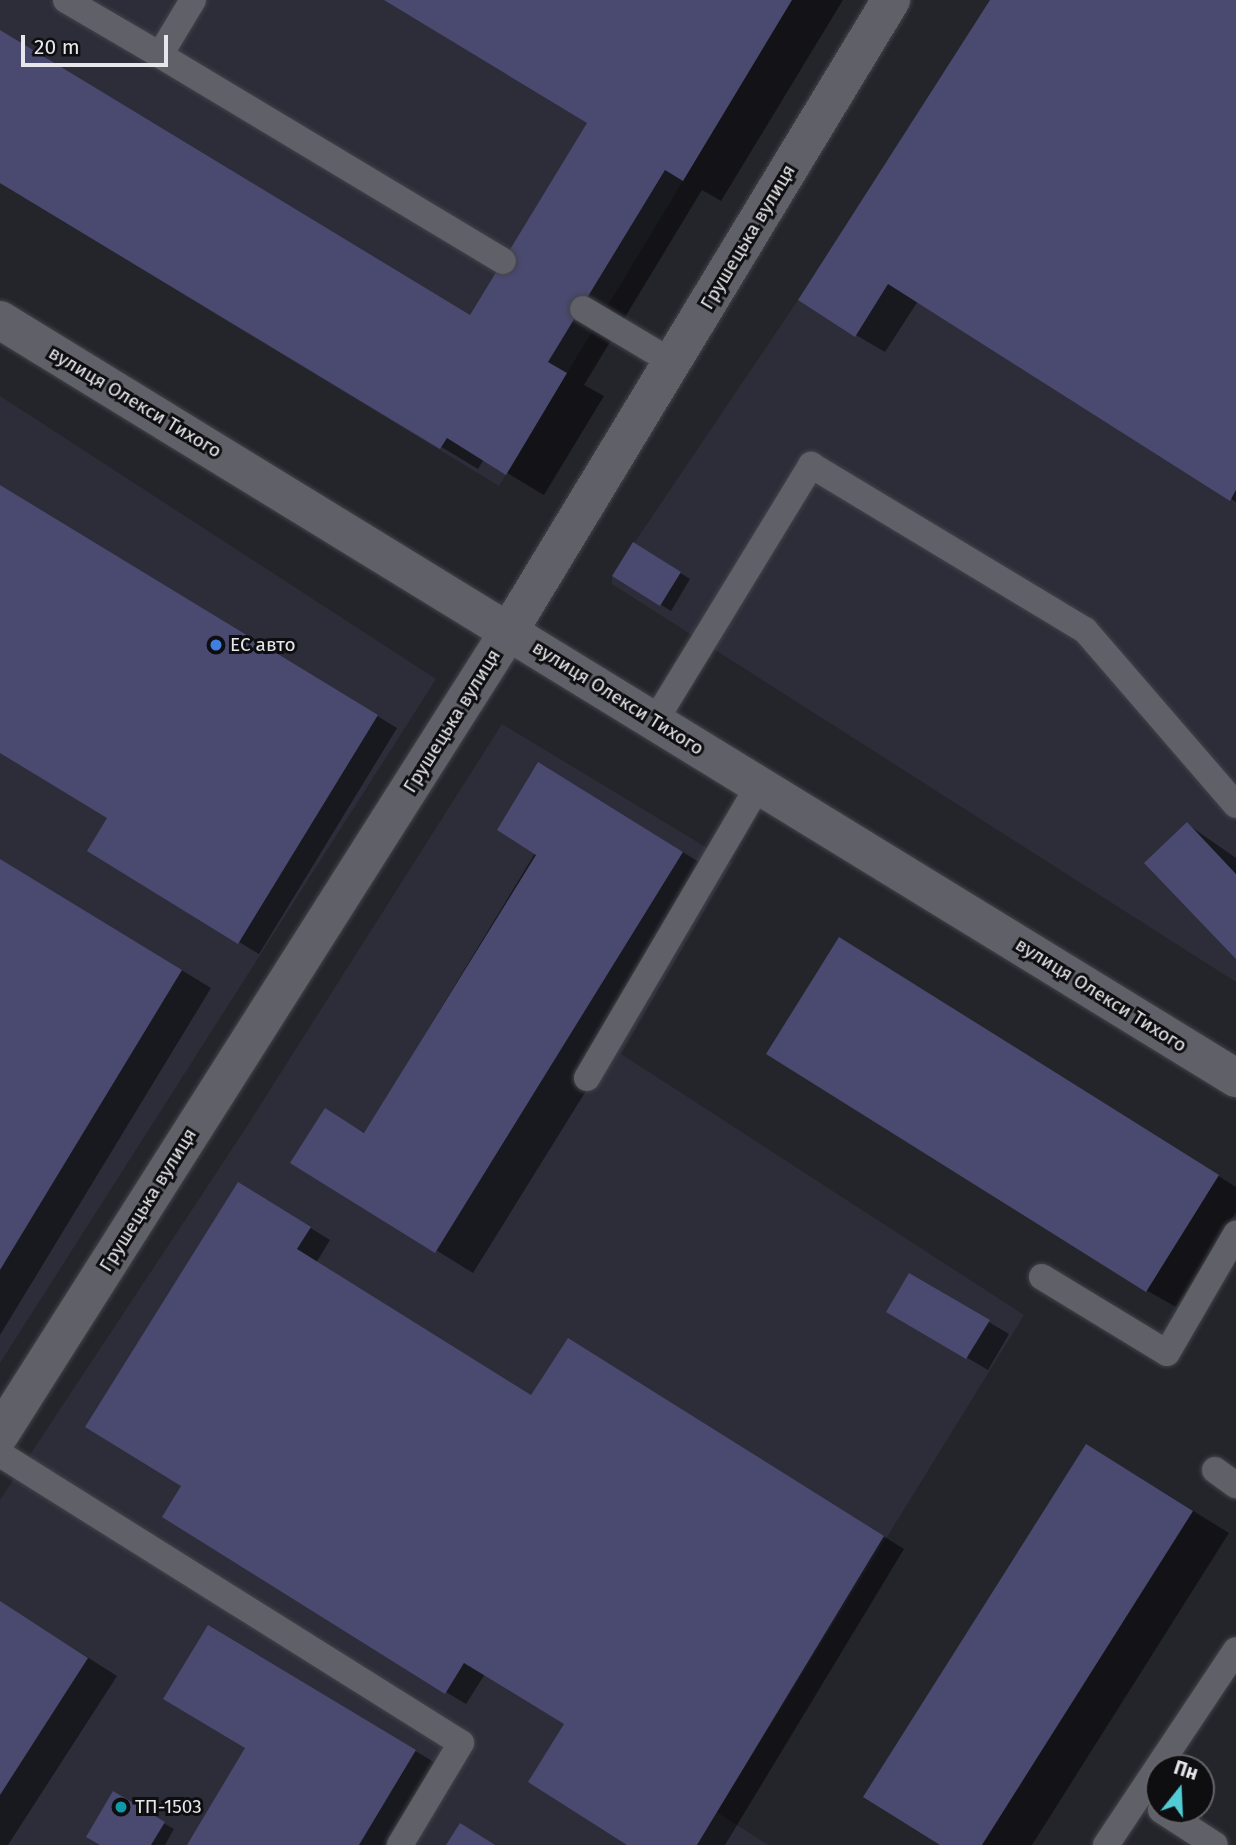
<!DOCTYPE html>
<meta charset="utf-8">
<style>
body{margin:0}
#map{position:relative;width:1236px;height:1845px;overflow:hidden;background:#24252b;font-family:"Fira Sans",sans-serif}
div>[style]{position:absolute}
.built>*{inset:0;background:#2d2d3a}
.shadow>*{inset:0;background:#0007}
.building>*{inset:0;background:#4a496f}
.roads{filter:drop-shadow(0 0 2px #424248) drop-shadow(0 0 2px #424248)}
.service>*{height:26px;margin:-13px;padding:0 13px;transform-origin:13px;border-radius:13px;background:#5f6068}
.minor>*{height:38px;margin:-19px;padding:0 19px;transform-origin:19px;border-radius:19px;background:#5f6068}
.dots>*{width:19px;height:19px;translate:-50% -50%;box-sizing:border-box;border:4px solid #0e0e11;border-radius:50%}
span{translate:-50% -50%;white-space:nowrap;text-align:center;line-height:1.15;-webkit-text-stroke:6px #0e0e11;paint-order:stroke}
.street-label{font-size:19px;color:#e6e6eb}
.poi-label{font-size:19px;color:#e6e6eb}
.left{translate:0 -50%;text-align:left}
.north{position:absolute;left:1145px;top:1754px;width:70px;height:70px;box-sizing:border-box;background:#0e0e11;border:2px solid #646468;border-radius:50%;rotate:18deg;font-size:19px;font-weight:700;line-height:28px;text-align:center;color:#e6e6eb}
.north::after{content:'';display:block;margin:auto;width:24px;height:32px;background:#51ccd5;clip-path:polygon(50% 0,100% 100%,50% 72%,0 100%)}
.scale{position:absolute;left:21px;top:35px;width:147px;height:32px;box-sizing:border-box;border:4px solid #e6e6eb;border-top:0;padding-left:9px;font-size:21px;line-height:24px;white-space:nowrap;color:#e6e6eb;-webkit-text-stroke:5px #0e0e11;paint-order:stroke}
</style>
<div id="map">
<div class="built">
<div style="clip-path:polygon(0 0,792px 0,499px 486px,0 183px)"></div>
<div style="clip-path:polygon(1236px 0,1236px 982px,612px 584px,612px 576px,798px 300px)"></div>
<div style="clip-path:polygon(0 396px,436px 679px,0 1363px)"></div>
<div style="clip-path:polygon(502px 724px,732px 863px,621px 1054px,1024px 1315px,717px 1812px,768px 1845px,0 1845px,0 1500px,242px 1134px)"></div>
</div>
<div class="shadow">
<div style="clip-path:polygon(387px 0,843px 0,721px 201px,702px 190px,584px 385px,604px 396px,544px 495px,484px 459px,478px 469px,0 181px,0 31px,471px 317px,589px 122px)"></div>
<div style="clip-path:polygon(992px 0,1236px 0,1236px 502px,918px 301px,885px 352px,856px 335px)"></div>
<div style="clip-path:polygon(0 486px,397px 728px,259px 954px,239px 942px,109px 818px,0 751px)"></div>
<div style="clip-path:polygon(634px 544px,690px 579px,671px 611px,614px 576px)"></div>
<div style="clip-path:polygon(576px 786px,720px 875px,473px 1273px,293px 1162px,325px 1110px,365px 1133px)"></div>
<div style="clip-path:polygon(1187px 824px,1236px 858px,1236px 956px)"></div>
<div style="clip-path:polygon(0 860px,211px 988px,0 1335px)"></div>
<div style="clip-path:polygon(869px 957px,1236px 1187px,1236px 1212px,1176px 1307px,1146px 1290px)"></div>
<div style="clip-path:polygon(259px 1196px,330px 1240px,316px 1263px,532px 1397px,589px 1352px,904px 1549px,725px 1845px,630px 1845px,566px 1724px,485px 1674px,466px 1704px,446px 1692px,183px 1486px)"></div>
<div style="clip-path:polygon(909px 1275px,1009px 1334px,988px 1370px,888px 1311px)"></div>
<div style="clip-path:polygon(1124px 1468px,1229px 1533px,1032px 1845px,943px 1845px)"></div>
<div style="clip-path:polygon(0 1602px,117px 1676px,8px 1845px,0 1845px)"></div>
<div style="clip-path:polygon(246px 1649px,452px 1773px,409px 1845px,189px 1845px,248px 1748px)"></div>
<div style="clip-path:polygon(113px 1794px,174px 1829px,165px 1845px,104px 1845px)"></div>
</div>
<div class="building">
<div style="clip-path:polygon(384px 0,792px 0,683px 181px,665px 170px,548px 362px,567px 373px,506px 475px,447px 438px,440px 449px,0 183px,0 30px,470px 315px,587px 123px)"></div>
<div style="clip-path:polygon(990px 0,1236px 0,1236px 490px,1230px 501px,888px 284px,855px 337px,798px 300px)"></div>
<div style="clip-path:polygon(0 485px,378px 715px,238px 944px,87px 851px,107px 818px,0 753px)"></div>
<div style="clip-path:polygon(633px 542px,681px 572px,660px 606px,612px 576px)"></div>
<div style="clip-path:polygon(538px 762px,683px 852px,435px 1253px,290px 1163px,325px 1108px,364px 1133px,536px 855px,497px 830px)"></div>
<div style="clip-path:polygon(1187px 822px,1236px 874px,1236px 959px,1144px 863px)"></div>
<div style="clip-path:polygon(0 859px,182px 970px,0 1270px)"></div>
<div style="clip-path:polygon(839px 937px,1219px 1175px,1146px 1292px,766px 1054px)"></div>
<div style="clip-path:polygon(238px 1182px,311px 1227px,297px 1249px,531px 1395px,568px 1338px,884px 1536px,697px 1845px,627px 1845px,528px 1782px,564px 1724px,464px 1663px,445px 1694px,162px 1517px,181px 1486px,85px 1427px)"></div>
<div style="clip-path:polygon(909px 1273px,990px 1320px,966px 1359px,886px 1312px)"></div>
<div style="clip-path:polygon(1086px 1444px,1193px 1511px,982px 1845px,940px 1845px,863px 1797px)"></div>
<div style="clip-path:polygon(0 1601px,88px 1658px,0 1795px)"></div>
<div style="clip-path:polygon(208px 1625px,416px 1750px,359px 1845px,187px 1845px,245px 1748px,163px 1699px)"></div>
<div style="clip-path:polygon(113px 1791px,165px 1822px,151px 1845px,100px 1845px,86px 1837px)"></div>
<div style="clip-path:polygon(460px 1823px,495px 1845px,446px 1845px)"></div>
</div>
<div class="roads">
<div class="service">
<div style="left:66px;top:0;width:109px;rotate:30.3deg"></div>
<div style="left:193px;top:0;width:64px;rotate:121deg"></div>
<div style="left:160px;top:55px;width:400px;rotate:31deg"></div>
<div style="left:583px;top:309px;width:104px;rotate:30.8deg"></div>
<div style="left:655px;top:721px;width:300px;rotate:-58.6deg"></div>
<div style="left:811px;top:465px;width:320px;rotate:31.1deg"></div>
<div style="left:1085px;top:630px;width:231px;rotate:49.2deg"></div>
<div style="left:587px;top:1078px;width:340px;rotate:-59.6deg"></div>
<div style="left:1042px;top:1277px;width:146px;rotate:31.3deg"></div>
<div style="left:1167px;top:1353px;width:138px;rotate:-59.9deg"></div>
<div style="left:0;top:1454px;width:544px;rotate:32.08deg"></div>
<div style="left:461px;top:1743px;width:119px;rotate:120.9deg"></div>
<div style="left:1215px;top:1470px;width:26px;rotate:36deg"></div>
<div style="left:1161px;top:1810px;width:64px;rotate:32.9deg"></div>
<div style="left:1106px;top:1845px;width:234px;rotate:-56.3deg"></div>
</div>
<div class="minor">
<div style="left:0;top:320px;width:1450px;rotate:31.52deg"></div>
<div style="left:0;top:1434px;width:951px;rotate:-57.63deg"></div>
<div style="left:509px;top:631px;width:738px;rotate:-58.81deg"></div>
</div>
</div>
<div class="dots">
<div style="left:216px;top:645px;background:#3f7fe0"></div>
<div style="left:121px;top:1807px;background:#0f9aa8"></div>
</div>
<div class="street-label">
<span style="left:748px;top:237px;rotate:-59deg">Грушецька вулиця</span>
<span style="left:135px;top:402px;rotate:31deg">вулиця Олекси Тихого</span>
<span style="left:618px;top:698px;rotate:32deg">вулиця Олекси Тихого</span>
<span style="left:452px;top:721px;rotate:-58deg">Грушецька вулиця</span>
<span style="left:1101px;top:995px;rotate:32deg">вулиця Олекси Тихого</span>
<span style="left:148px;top:1200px;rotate:-58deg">Грушецька вулиця</span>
</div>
<div class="poi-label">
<span class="left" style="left:230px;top:645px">ЕС авто</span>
<span class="left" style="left:135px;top:1807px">ТП-1503</span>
</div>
<div class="north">Пн</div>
<div class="scale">20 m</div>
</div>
